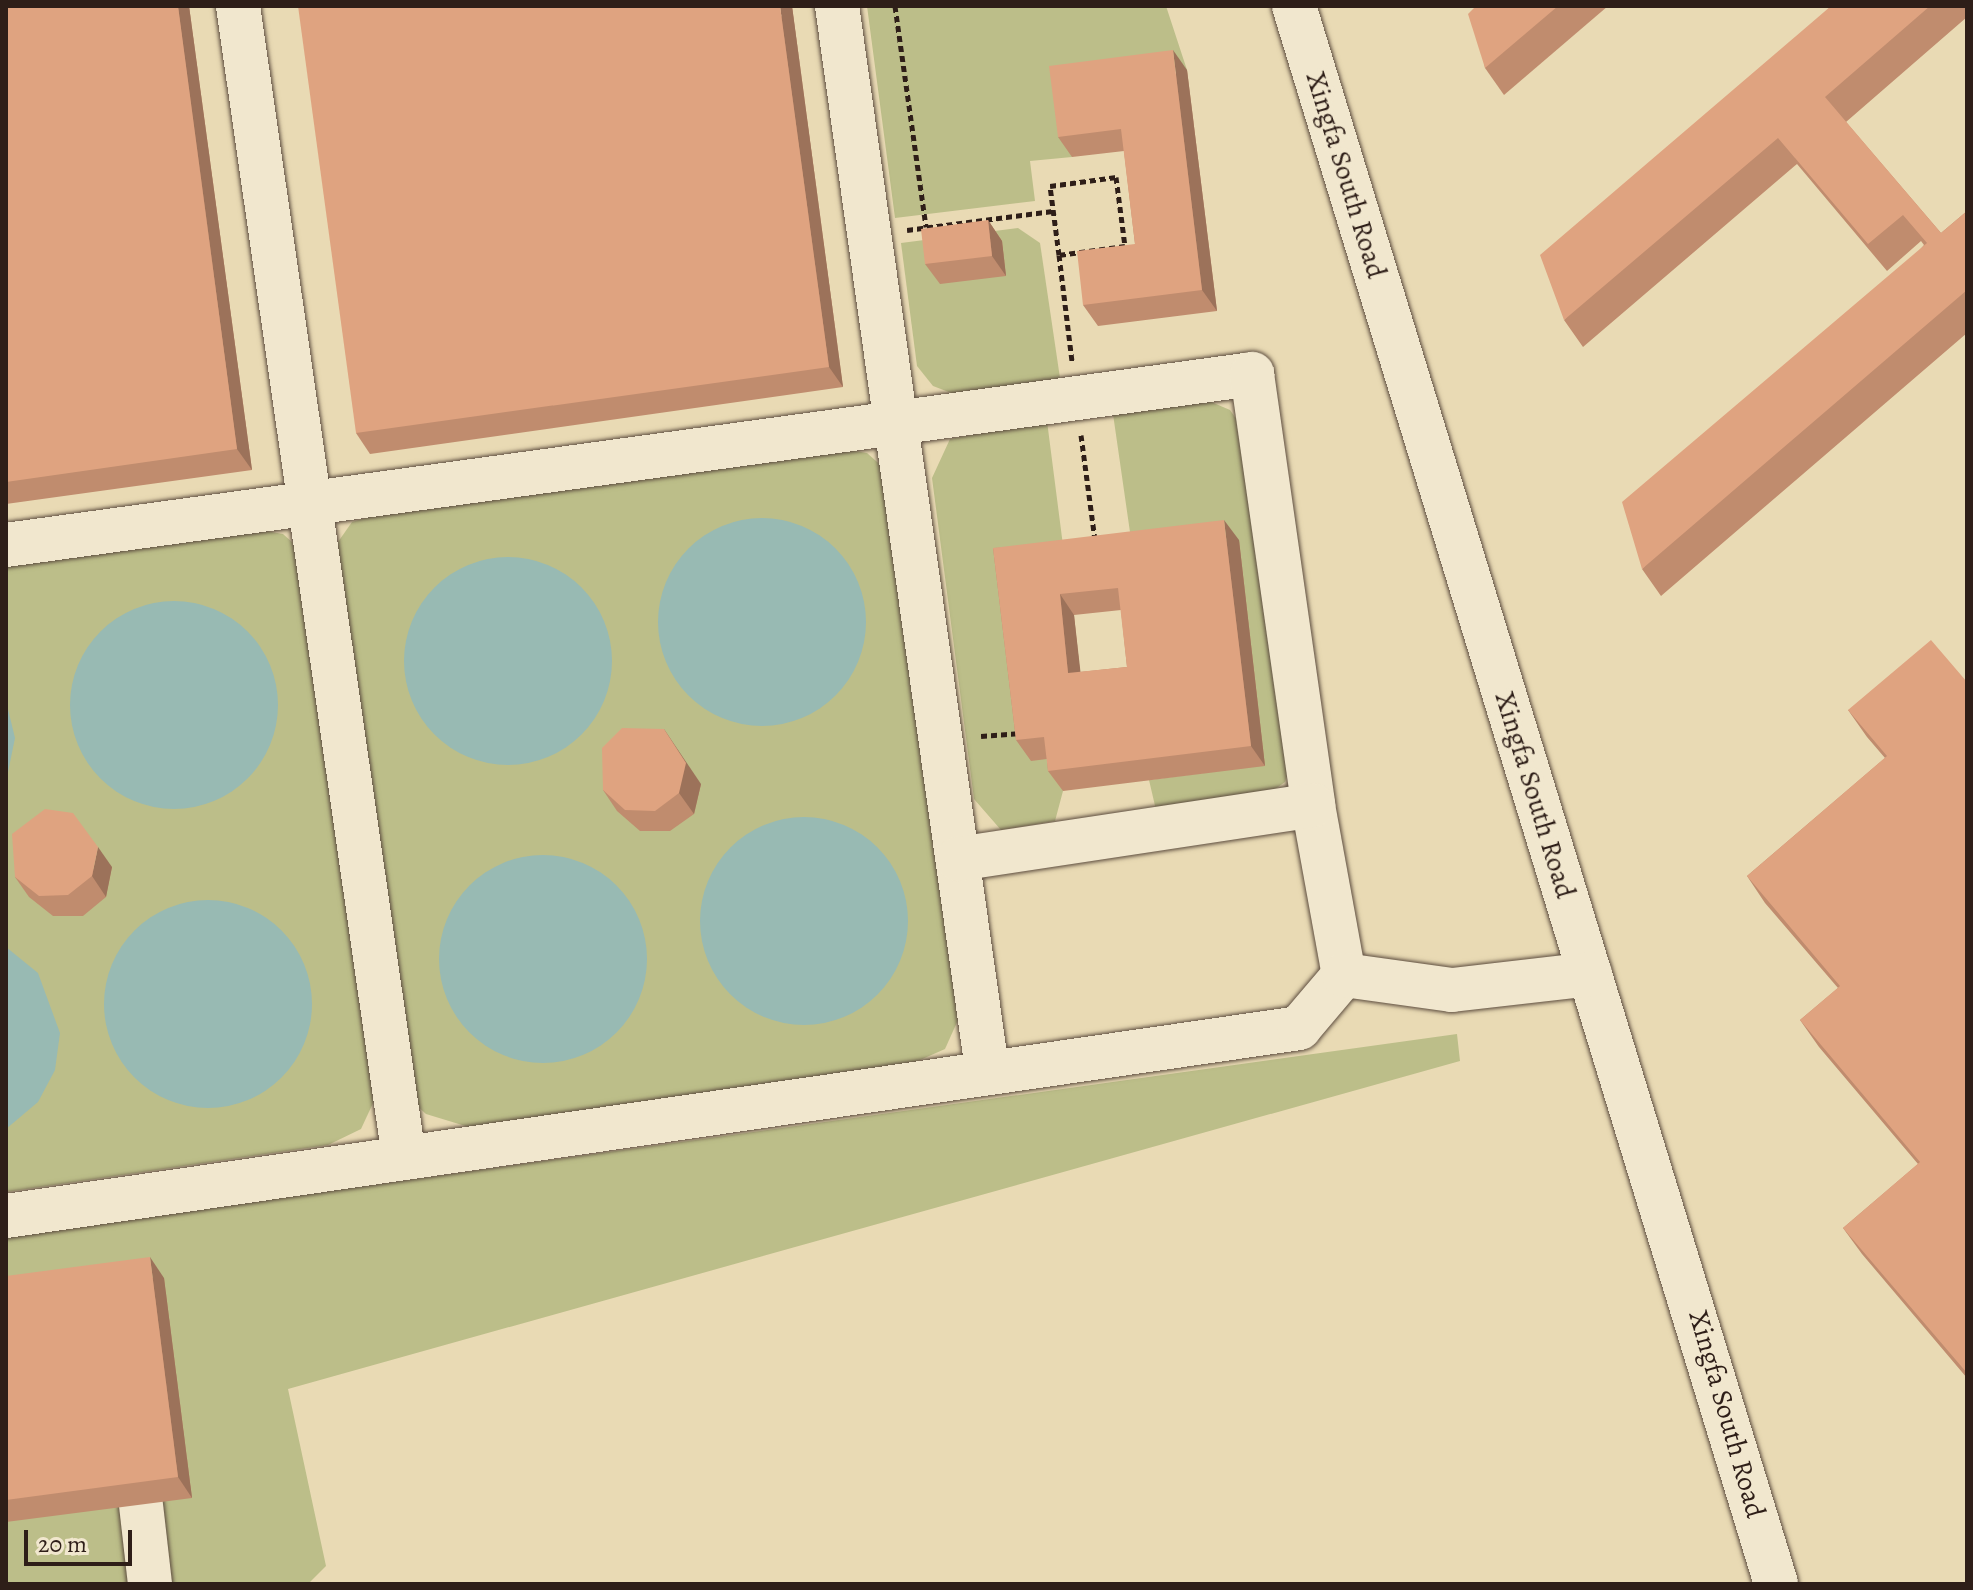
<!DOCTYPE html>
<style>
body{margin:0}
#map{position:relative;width:1973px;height:1590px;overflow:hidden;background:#e9dab4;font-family:Alegreya,serif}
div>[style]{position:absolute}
.green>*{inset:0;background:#bcbe89}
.water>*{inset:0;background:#98bab3}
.round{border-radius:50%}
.path>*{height:5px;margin-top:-2.5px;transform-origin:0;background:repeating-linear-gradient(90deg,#2e1e18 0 6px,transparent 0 10px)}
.roads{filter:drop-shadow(0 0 2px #5d4d3f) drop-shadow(0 0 2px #5d4d3f)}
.minor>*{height:44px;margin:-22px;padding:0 22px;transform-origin:22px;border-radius:22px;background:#f1e7ce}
.wall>*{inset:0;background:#c08c6e}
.shaded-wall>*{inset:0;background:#9c725a}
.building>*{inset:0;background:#dfa380}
span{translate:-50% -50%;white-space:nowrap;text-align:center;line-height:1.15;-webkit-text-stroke:8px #f1e7ce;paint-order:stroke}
.street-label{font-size:28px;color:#2e1e18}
.frame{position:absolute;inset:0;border:8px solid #2e1e18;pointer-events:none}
.scale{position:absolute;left:24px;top:1530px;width:108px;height:36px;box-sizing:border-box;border:4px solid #2e1e18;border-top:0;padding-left:10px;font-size:24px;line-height:28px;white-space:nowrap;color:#2e1e18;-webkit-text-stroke:6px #f1e7ce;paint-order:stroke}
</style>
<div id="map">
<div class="green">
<div style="clip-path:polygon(867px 6px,1166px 6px,1187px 70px,1064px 87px,1072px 157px,1030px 161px,1035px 201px,895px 218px)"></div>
<div style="clip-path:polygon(1018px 228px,1040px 243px,1060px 378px,954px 394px,933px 386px,917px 366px,901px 243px)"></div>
<div style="clip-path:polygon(1209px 401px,1230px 410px,1241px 426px,1291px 764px,1285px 782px,1271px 792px,1156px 810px,1149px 780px,1265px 765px,1133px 553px,1113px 414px)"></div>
<div style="clip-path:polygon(1047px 421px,1065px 561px,1031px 760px,1059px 757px,1063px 791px,1055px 821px,1001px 830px,974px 799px,932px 478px,950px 439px)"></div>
<div style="clip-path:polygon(837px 448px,867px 453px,885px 469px,960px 983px,958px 1020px,945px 1049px,911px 1064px,472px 1128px,426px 1114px,405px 1095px,332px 571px,338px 542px,352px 522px,376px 515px)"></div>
<div style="clip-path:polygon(254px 529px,283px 534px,301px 550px,374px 1101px,361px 1129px,328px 1145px,6px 1192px,6px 565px)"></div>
<div style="clip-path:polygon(1457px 1034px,1460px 1061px,288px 1389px,326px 1566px,308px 1584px,6px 1584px,6px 1236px)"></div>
</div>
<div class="water">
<div class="round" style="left:658px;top:518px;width:208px;height:208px"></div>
<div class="round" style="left:404px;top:557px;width:208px;height:208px"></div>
<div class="round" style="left:70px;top:601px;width:208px;height:208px"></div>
<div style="clip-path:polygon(6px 701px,15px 738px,6px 782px)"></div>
<div class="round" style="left:700px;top:817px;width:208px;height:208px"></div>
<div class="round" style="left:439px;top:855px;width:208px;height:208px"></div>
<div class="round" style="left:104px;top:900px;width:208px;height:208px"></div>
<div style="clip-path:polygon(6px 947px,38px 973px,60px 1033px,55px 1070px,38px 1102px,6px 1129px)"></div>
</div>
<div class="path">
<div style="left:895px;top:6px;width:223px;rotate:82deg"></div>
<div style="left:1116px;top:177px;width:70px;rotate:82.6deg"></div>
<div style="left:1125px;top:246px;width:67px;rotate:172.2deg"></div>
<div style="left:1059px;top:255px;width:70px;rotate:-97.4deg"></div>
<div style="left:1050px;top:186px;width:67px;rotate:-7.8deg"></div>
<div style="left:907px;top:230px;width:147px;rotate:-7.4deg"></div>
<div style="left:1059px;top:255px;width:107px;rotate:83deg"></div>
<div style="left:1081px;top:435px;width:106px;rotate:82.4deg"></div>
<div style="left:981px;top:736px;width:41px;rotate:-4.2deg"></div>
</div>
<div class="roads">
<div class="minor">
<div style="left:238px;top:6px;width:1164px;rotate:81.8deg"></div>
<div style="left:837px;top:6px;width:1074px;rotate:81.97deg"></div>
<div style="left:1294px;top:6px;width:1650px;rotate:73.01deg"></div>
<div style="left:6px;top:545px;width:1258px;rotate:-7.81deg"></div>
<div style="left:1252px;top:374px;width:435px;rotate:81.9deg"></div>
<div style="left:1313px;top:805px;width:173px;rotate:79.7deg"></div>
<div style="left:958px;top:859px;width:359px;rotate:-8.6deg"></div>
<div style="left:6px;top:1216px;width:1307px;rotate:-8.27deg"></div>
<div style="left:1299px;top:1028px;width:70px;rotate:-49.7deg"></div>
<div style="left:1344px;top:975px;width:109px;rotate:7.9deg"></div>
<div style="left:1452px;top:990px;width:139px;rotate:-6.6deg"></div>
<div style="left:141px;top:1505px;width:80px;rotate:83.5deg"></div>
</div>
</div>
<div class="wall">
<div style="clip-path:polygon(6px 6px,189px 6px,252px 470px,6px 504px)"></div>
<div style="clip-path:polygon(792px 6px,843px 387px,370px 454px,356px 433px)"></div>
<div style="clip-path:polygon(1476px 6px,1608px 6px,1504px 95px,1485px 68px)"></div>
<div style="clip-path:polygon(1831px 6px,1967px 6px,1967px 17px,1846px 122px,1941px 233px,1967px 211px,1967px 333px,1661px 596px,1642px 569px,1924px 245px,1921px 241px,1887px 271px,1797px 164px,1583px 347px,1564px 320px)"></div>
<div style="clip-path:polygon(1187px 70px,1217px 311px,1098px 326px,1083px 305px,1135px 244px,1124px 151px,1072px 157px,1058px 137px)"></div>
<div style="clip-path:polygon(988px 220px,1002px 241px,1006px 276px,940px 284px,925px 264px)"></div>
<div style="clip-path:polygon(evenodd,1239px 540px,1265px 766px,1063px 791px,1048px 771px,1047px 759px,1031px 761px,1016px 740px,993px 548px,1239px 540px,1121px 610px,1127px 667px,1080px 672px,1074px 615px,1121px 610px)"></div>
<div style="clip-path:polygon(1967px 682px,1967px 1378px,1862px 1254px,1843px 1228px,1918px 1164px,1819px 1047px,1800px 1020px,1838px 988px,1765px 903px,1747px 876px,1885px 758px,1867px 737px,1848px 710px)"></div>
<div style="clip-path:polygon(701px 784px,694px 814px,670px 831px,640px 831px,617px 811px,603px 790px)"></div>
<div style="clip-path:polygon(112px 867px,106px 897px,83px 916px,53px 916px,29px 897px,15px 877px)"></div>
<div style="clip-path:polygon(6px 1276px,164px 1278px,192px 1498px,6px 1522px)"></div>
</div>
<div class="shaded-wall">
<div style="clip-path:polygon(178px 6px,189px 6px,252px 470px,237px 449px)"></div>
<div style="clip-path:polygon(780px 6px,792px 6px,843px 387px,829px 367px)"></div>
<div style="clip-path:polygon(1173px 50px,1187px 70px,1217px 311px,1202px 290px)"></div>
<div style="clip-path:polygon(988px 220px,1002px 241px,1006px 276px,992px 256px)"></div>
<div style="clip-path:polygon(1224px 520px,1239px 540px,1265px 766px,1251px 746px)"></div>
<div style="clip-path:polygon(1060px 594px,1074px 615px,1083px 694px,1068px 673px)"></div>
<div style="clip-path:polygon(664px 729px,701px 784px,694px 814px,679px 793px)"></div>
<div style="clip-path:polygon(98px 847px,112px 867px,106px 897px,92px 876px)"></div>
<div style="clip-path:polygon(150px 1257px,164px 1278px,192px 1498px,178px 1477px)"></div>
</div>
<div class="building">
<div style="clip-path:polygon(6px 6px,178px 6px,237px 449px,6px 482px)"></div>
<div style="clip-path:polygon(298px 6px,780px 6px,829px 367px,356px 433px)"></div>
<div style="clip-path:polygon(1476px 6px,1558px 6px,1485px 68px,1468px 14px)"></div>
<div style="clip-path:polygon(1831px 6px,1930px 6px,1825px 97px,1941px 233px,1967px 211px,1967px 290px,1642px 569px,1622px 502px,1927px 243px,1903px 215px,1868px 244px,1778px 138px,1564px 320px,1540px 255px)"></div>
<div style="clip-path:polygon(1173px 50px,1202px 290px,1083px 305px,1077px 251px,1135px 244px,1121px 129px,1058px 137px,1049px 66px)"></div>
<div style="clip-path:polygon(988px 220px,992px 256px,925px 264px,921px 229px)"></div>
<div style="clip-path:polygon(evenodd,1224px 520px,1251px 746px,1048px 771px,1044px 737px,1016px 740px,993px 548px,1224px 520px,1118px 588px,1127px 667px,1068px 673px,1060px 594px,1118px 588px)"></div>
<div style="clip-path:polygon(1931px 640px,1967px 682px,1967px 1373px,1843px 1228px,1920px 1162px,1800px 1020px,1840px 986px,1747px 876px,1887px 756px,1848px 710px)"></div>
<div style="clip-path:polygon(622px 728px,664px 729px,686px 763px,679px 793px,655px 811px,625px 810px,603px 790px,602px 748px)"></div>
<div style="clip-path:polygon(45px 809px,73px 813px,98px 847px,92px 876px,68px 895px,39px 896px,15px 877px,12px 834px)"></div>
<div style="clip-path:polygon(150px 1257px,178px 1477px,6px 1500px,6px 1276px)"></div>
</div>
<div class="street-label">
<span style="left:1346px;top:175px;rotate:73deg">Xingfa South Road</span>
<span style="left:1535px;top:795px;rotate:73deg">Xingfa South Road</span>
<span style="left:1727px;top:1414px;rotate:74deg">Xingfa South Road</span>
</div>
<div class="frame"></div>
<div class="scale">20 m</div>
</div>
